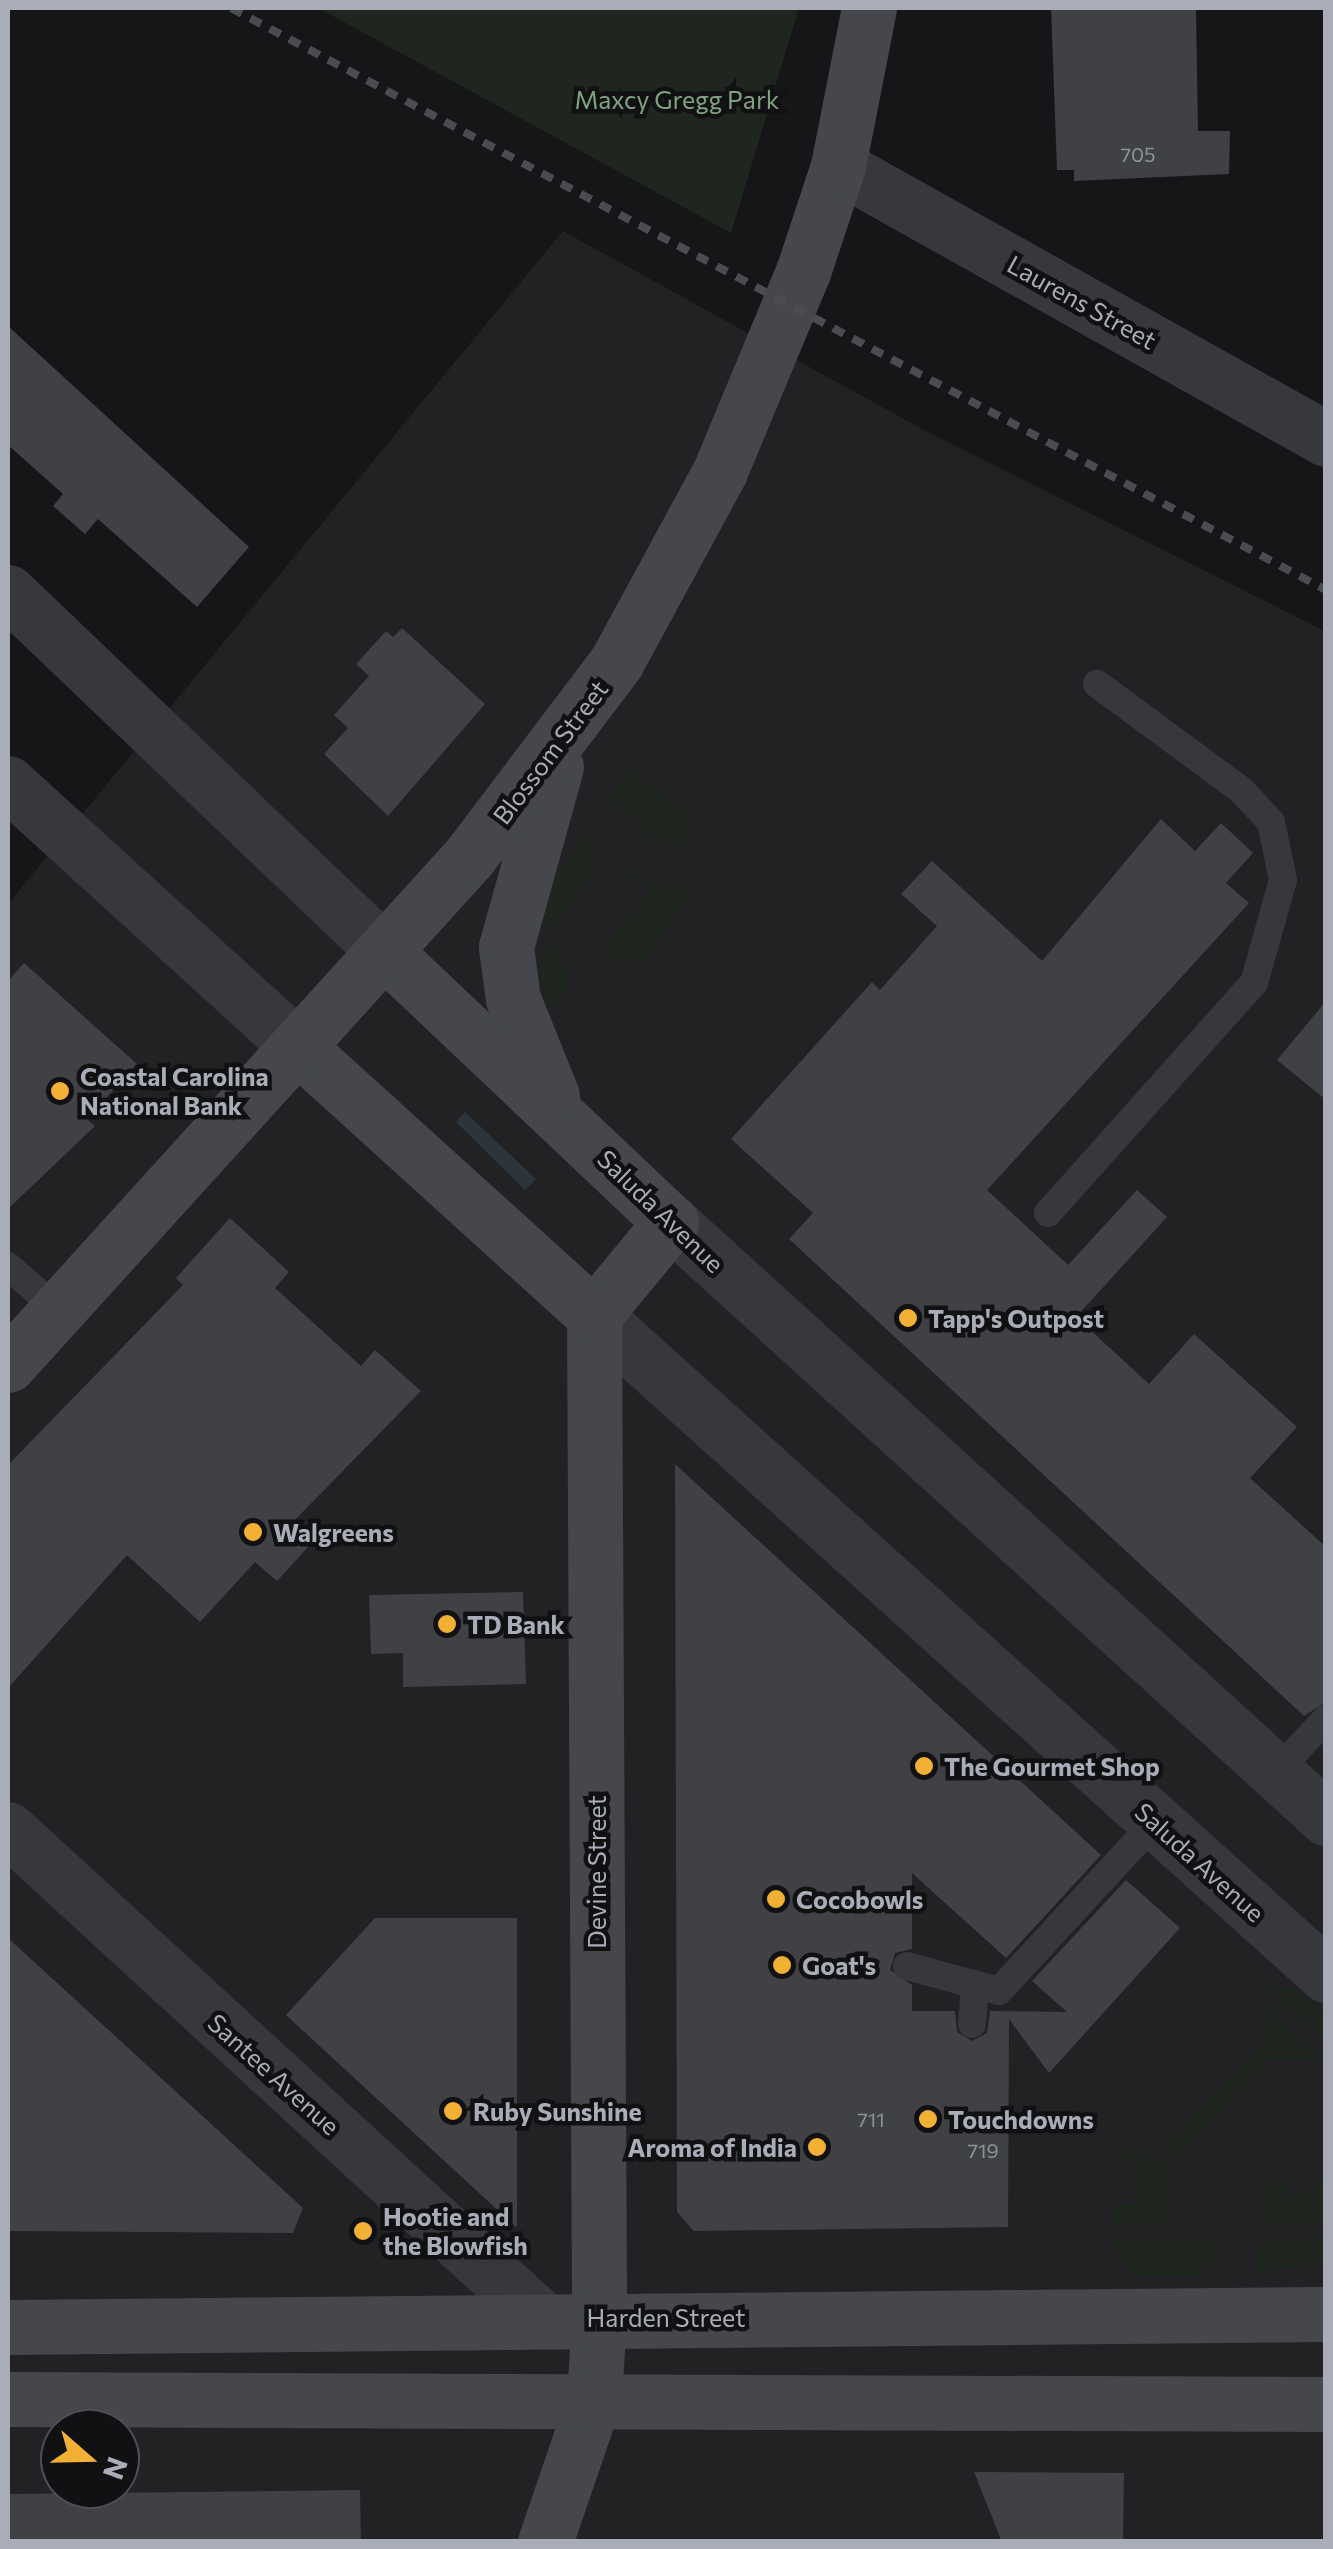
<!DOCTYPE html>
<style>
body{margin:0}
#map{position:relative;width:1333px;height:2549px;overflow:hidden;background:#161618;font-family:Commissioner,sans-serif}
div>[style]{position:absolute}
.built>*{inset:0;background:#222225}
.green>*{inset:0;background:#1e261f}
.water>*{inset:0;background:#2c353c}
.building>*{inset:0;background:#404145}
.service>*{height:28px;margin:-14px;padding:0 14px;transform-origin:14px;border-radius:14px;background:#37383d}
.minor>*{height:55px;margin:-27.5px;padding:0 27.5px;transform-origin:27.5px;border-radius:27.5px;background:#37383d}
.tertiary>*{height:55px;margin:-27.5px;padding:0 27.5px;transform-origin:27.5px;border-radius:27.5px;background:#37383d}
.secondary>*{height:55px;margin:-27.5px;padding:0 27.5px;transform-origin:27.5px;border-radius:27.5px;background:#45474d}
.rail>*{height:8px;margin-top:-4px;transform-origin:0;background:repeating-linear-gradient(90deg,#4a4c52 0 12px,transparent 0 22px)}
.dots>*{width:28px;height:28px;translate:-50% -50%;box-sizing:border-box;border:5px solid #111113;border-radius:50%}
span{translate:-50% -50%;white-space:nowrap;text-align:center;line-height:1.15;-webkit-text-stroke:9px #111113;paint-order:stroke}
.number-label{font-size:20px;color:#8e929b}
.number-label span{-webkit-text-stroke-width:0}
.park-label{font-size:25px;color:#7fa381}
.street-label{font-size:25px;color:#a8adb8}
.poi-label{font-size:25px;color:#a8adb8;font-weight:700}
.left{translate:0 -50%;text-align:left}
.right{translate:-100% -50%;text-align:right}
.frame{position:absolute;inset:0;border:10px solid #a8adb8;pointer-events:none}
.north{position:absolute;left:40px;top:2409px;width:100px;height:100px;box-sizing:border-box;background:#111113;border:2px solid #4d4f55;border-radius:50%;rotate:110deg;font-size:28px;font-weight:700;line-height:40px;text-align:center;color:#a8adb8}
.north::after{content:'';display:block;margin:auto;width:35px;height:45px;background:#f2b134;clip-path:polygon(50% 0,100% 100%,50% 72%,0 100%)}
</style>
<div id="map">
<div class="built">
<div style="clip-path:polygon(evenodd,563px 231px,920px 428px,1325px 631px,1325px 2541px,8px 2542px,8px 904px,563px 231px,60px 2429px,120px 2429px,120px 2489px,60px 2489px,60px 2429px)"></div>
</div>
<div class="green">
<div style="clip-path:polygon(318px 8px,799px 8px,731px 233px)"></div>
<div style="clip-path:polygon(628px 768px,684px 811px,690px 846px,646px 833px,635px 850px,636px 818px,609px 798px)"></div>
<div style="clip-path:polygon(583px 835px,597px 853px,594px 873px,562px 920px,541px 926px,550px 888px)"></div>
<div style="clip-path:polygon(633px 860px,636px 881px,689px 892px,641px 964px,599px 956px,650px 888px,627px 881px)"></div>
<div style="clip-path:polygon(546px 943px,562px 953px,570px 988px,550px 1009px,538px 966px)"></div>
<div style="clip-path:polygon(1277px 1985px,1297px 1989px,1325px 2016px,1325px 2041px,1268px 1989px)"></div>
<div style="clip-path:polygon(1251px 1994px,1324px 2060px,1267px 2060px,1181px 2153px,1165px 2147px,1265px 2040px,1269px 2017px)"></div>
<div style="clip-path:polygon(1123px 2150px,1173px 2166px,1165px 2223px,1110px 2224px,1116px 2205px,1135px 2205px,1134px 2160px,1111px 2161px)"></div>
<div style="clip-path:polygon(1271px 2179px,1290px 2187px,1290px 2201px,1325px 2179px,1325px 2222px,1259px 2222px)"></div>
<div style="clip-path:polygon(1260px 2238px,1325px 2238px,1325px 2262px,1255px 2272px)"></div>
<div style="clip-path:polygon(1110px 2239px,1214px 2241px,1214px 2257px,1200px 2275px,1134px 2275px)"></div>
</div>
<div class="water">
<div style="clip-path:polygon(465px 1112px,536px 1179px,525px 1190px,456px 1122px)"></div>
</div>
<div class="building">
<div style="clip-path:polygon(1051px 8px,1196px 8px,1198px 131px,1230px 131px,1229px 174px,1074px 181px,1074px 170px,1057px 170px)"></div>
<div style="clip-path:polygon(8px 326px,249px 547px,197px 607px,98px 519px,85px 534px,53px 506px,63px 494px,8px 445px)"></div>
<div style="clip-path:polygon(402px 628px,485px 704px,388px 816px,324px 754px,348px 728px,334px 715px,369px 676px,356px 664px,386px 631px,393px 637px)"></div>
<div style="clip-path:polygon(1161px 819px,1195px 851px,1221px 823px,1253px 853px,1226px 883px,1249px 903px,987px 1190px,1068px 1265px,1137px 1190px,1167px 1217px,1076px 1317px,1149px 1384px,1194px 1334px,1297px 1427px,1250px 1478px,1326px 1547px,1326px 1702px,1304px 1716px,789px 1239px,813px 1213px,731px 1139px,872px 982px,880px 990px,937px 926px,901px 894px,932px 861px,1042px 961px)"></div>
<div style="clip-path:polygon(24px 963px,137px 1064px,87px 1119px,95px 1126px,8px 1209px,8px 981px)"></div>
<div style="clip-path:polygon(1326px 1001px,1326px 1100px,1277px 1060px)"></div>
<div style="clip-path:polygon(230px 1218px,289px 1272px,275px 1288px,361px 1366px,375px 1350px,421px 1391px,288px 1527px,309px 1546px,277px 1581px,255px 1562px,200px 1622px,127px 1555px,8px 1688px,8px 1465px,183px 1285px,176px 1278px)"></div>
<div style="clip-path:polygon(675px 1464px,1101px 1855px,1006px 1958px,912px 1873px,912px 1949px,895px 1953px,890px 1970px,912px 1985px,912px 2011px,955px 2011px,957px 2032px,972px 2041px,987px 2033px,990px 2011px,1067px 2012px,1032px 1981px,1126px 1880px,1180px 1928px,1049px 2073px,1009px 2019px,1008px 2227px,694px 2231px,677px 2212px)"></div>
<div style="clip-path:polygon(523px 1592px,526px 1684px,403px 1687px,403px 1653px,371px 1654px,369px 1595px)"></div>
<div style="clip-path:polygon(375px 1918px,517px 1918px,517px 2228px,286px 2015px)"></div>
<div style="clip-path:polygon(8px 1938px,303px 2208px,293px 2233px,8px 2231px)"></div>
<div style="clip-path:polygon(974px 2472px,1124px 2473px,1123px 2542px,1002px 2542px)"></div>
<div style="clip-path:polygon(360px 2490px,361px 2542px,8px 2542px,8px 2494px)"></div>
</div>
<div class="service">
<div style="left:1048px;top:1213px;width:309px;rotate:-48.2deg"></div>
<div style="left:1254px;top:983px;width:107px;rotate:-74.3deg"></div>
<div style="left:1283px;top:880px;width:59px;rotate:-101.7deg"></div>
<div style="left:1271px;top:822px;width:44px;rotate:-133.2deg"></div>
<div style="left:1241px;top:790px;width:179px;rotate:-143.6deg"></div>
<div style="left:8px;top:1266px;width:67px;rotate:41.3deg"></div>
<div style="left:1275px;top:1773px;width:74px;rotate:-46.6deg"></div>
<div style="left:907px;top:1966px;width:95px;rotate:15.2deg"></div>
<div style="left:999px;top:1991px;width:231px;rotate:-47.3deg"></div>
<div style="left:972px;top:2024px;width:40px;rotate:-85.7deg"></div>
</div>
<div class="minor">
<div style="left:838px;top:166px;width:559px;rotate:29.22deg"></div>
<div style="left:8px;top:592px;width:520px;rotate:43.68deg"></div>
<div style="left:8px;top:783px;width:392px;rotate:42.3deg"></div>
<div style="left:8px;top:1829px;width:723px;rotate:42.53deg"></div>
</div>
<div class="tertiary">
<div style="left:671px;top:1222px;width:886px;rotate:42.3deg"></div>
<div style="left:594px;top:1315px;width:986px;rotate:42.04deg"></div>
</div>
<div class="secondary">
<div style="left:384px;top:951px;width:395px;rotate:43.4deg"></div>
<div style="left:671px;top:1222px;width:121px;rotate:129.6deg"></div>
<div style="left:594px;top:1315px;width:1002px;rotate:89.71deg"></div>
<div style="left:599px;top:2317px;width:82px;rotate:93.5deg"></div>
<div style="left:594px;top:2399px;width:151px;rotate:108.9deg"></div>
<div style="left:298px;top:1047px;width:399px;rotate:42.2deg"></div>
<div style="left:552px;top:1096px;width:105px;rotate:-111.9deg"></div>
<div style="left:513px;top:999px;width:52px;rotate:-97.7deg"></div>
<div style="left:506px;top:947px;width:187px;rotate:-74.5deg"></div>
<div style="left:8px;top:1365px;width:686px;rotate:-47.78deg"></div>
<div style="left:469px;top:857px;width:246px;rotate:-52.9deg"></div>
<div style="left:617px;top:661px;width:216px;rotate:-61.5deg"></div>
<div style="left:720px;top:471px;width:216px;rotate:-67.4deg"></div>
<div style="left:803px;top:272px;width:112px;rotate:-71.7deg"></div>
<div style="left:838px;top:166px;width:161px;rotate:-78.9deg"></div>
<div style="left:8px;top:2327px;width:1318px;rotate:-0.57deg"></div>
<div style="left:8px;top:2399px;width:1318px;rotate:0.22deg"></div>
</div>
<div class="rail">
<div style="left:231px;top:8px;width:1240px;rotate:27.99deg"></div>
</div>
<div class="dots">
<div style="left:60px;top:1091px;background:#f2b134"></div>
<div style="left:908px;top:1318px;background:#f2b134"></div>
<div style="left:253px;top:1532px;background:#f2b134"></div>
<div style="left:447px;top:1624px;background:#f2b134"></div>
<div style="left:924px;top:1766px;background:#f2b134"></div>
<div style="left:776px;top:1899px;background:#f2b134"></div>
<div style="left:782px;top:1965px;background:#f2b134"></div>
<div style="left:453px;top:2111px;background:#f2b134"></div>
<div style="left:928px;top:2119px;background:#f2b134"></div>
<div style="left:817px;top:2147px;background:#f2b134"></div>
<div style="left:363px;top:2231px;background:#f2b134"></div>
</div>
<div class="number-label">
<span style="left:1138px;top:154px">705</span>
<span style="left:871px;top:2119px">711</span>
<span style="left:983px;top:2150px">719</span>
</div>
<div class="park-label">
<span style="left:677px;top:99px">Maxcy Gregg Park</span>
</div>
<div class="street-label">
<span style="left:1082px;top:302px;rotate:29deg">Laurens Street</span>
<span style="left:550px;top:752px;rotate:-53deg">Blossom Street</span>
<span style="left:661px;top:1211px;rotate:44deg">Saluda Avenue</span>
<span style="left:1200px;top:1862px;rotate:42deg">Saluda Avenue</span>
<span style="left:596px;top:1872px;rotate:-90deg">Devine Street</span>
<span style="left:274px;top:2074px;rotate:42deg">Santee Avenue</span>
<span style="left:666px;top:2317px">Harden Street</span>
</div>
<div class="poi-label">
<span class="left" style="left:80px;top:1091px">Coastal Carolina<br>National Bank</span>
<span class="left" style="left:928px;top:1318px">Tapp's Outpost</span>
<span class="left" style="left:273px;top:1532px">Walgreens</span>
<span class="left" style="left:467px;top:1624px">TD Bank</span>
<span class="left" style="left:944px;top:1766px">The Gourmet Shop</span>
<span class="left" style="left:796px;top:1899px">Cocobowls</span>
<span class="left" style="left:802px;top:1965px">Goat's</span>
<span class="left" style="left:473px;top:2111px">Ruby Sunshine</span>
<span class="left" style="left:948px;top:2119px">Touchdowns</span>
<span class="right" style="left:797px;top:2147px">Aroma of India</span>
<span class="left" style="left:383px;top:2231px">Hootie and<br>the Blowfish</span>
</div>
<div class="frame"></div>
<div class="north">N</div>
</div>
